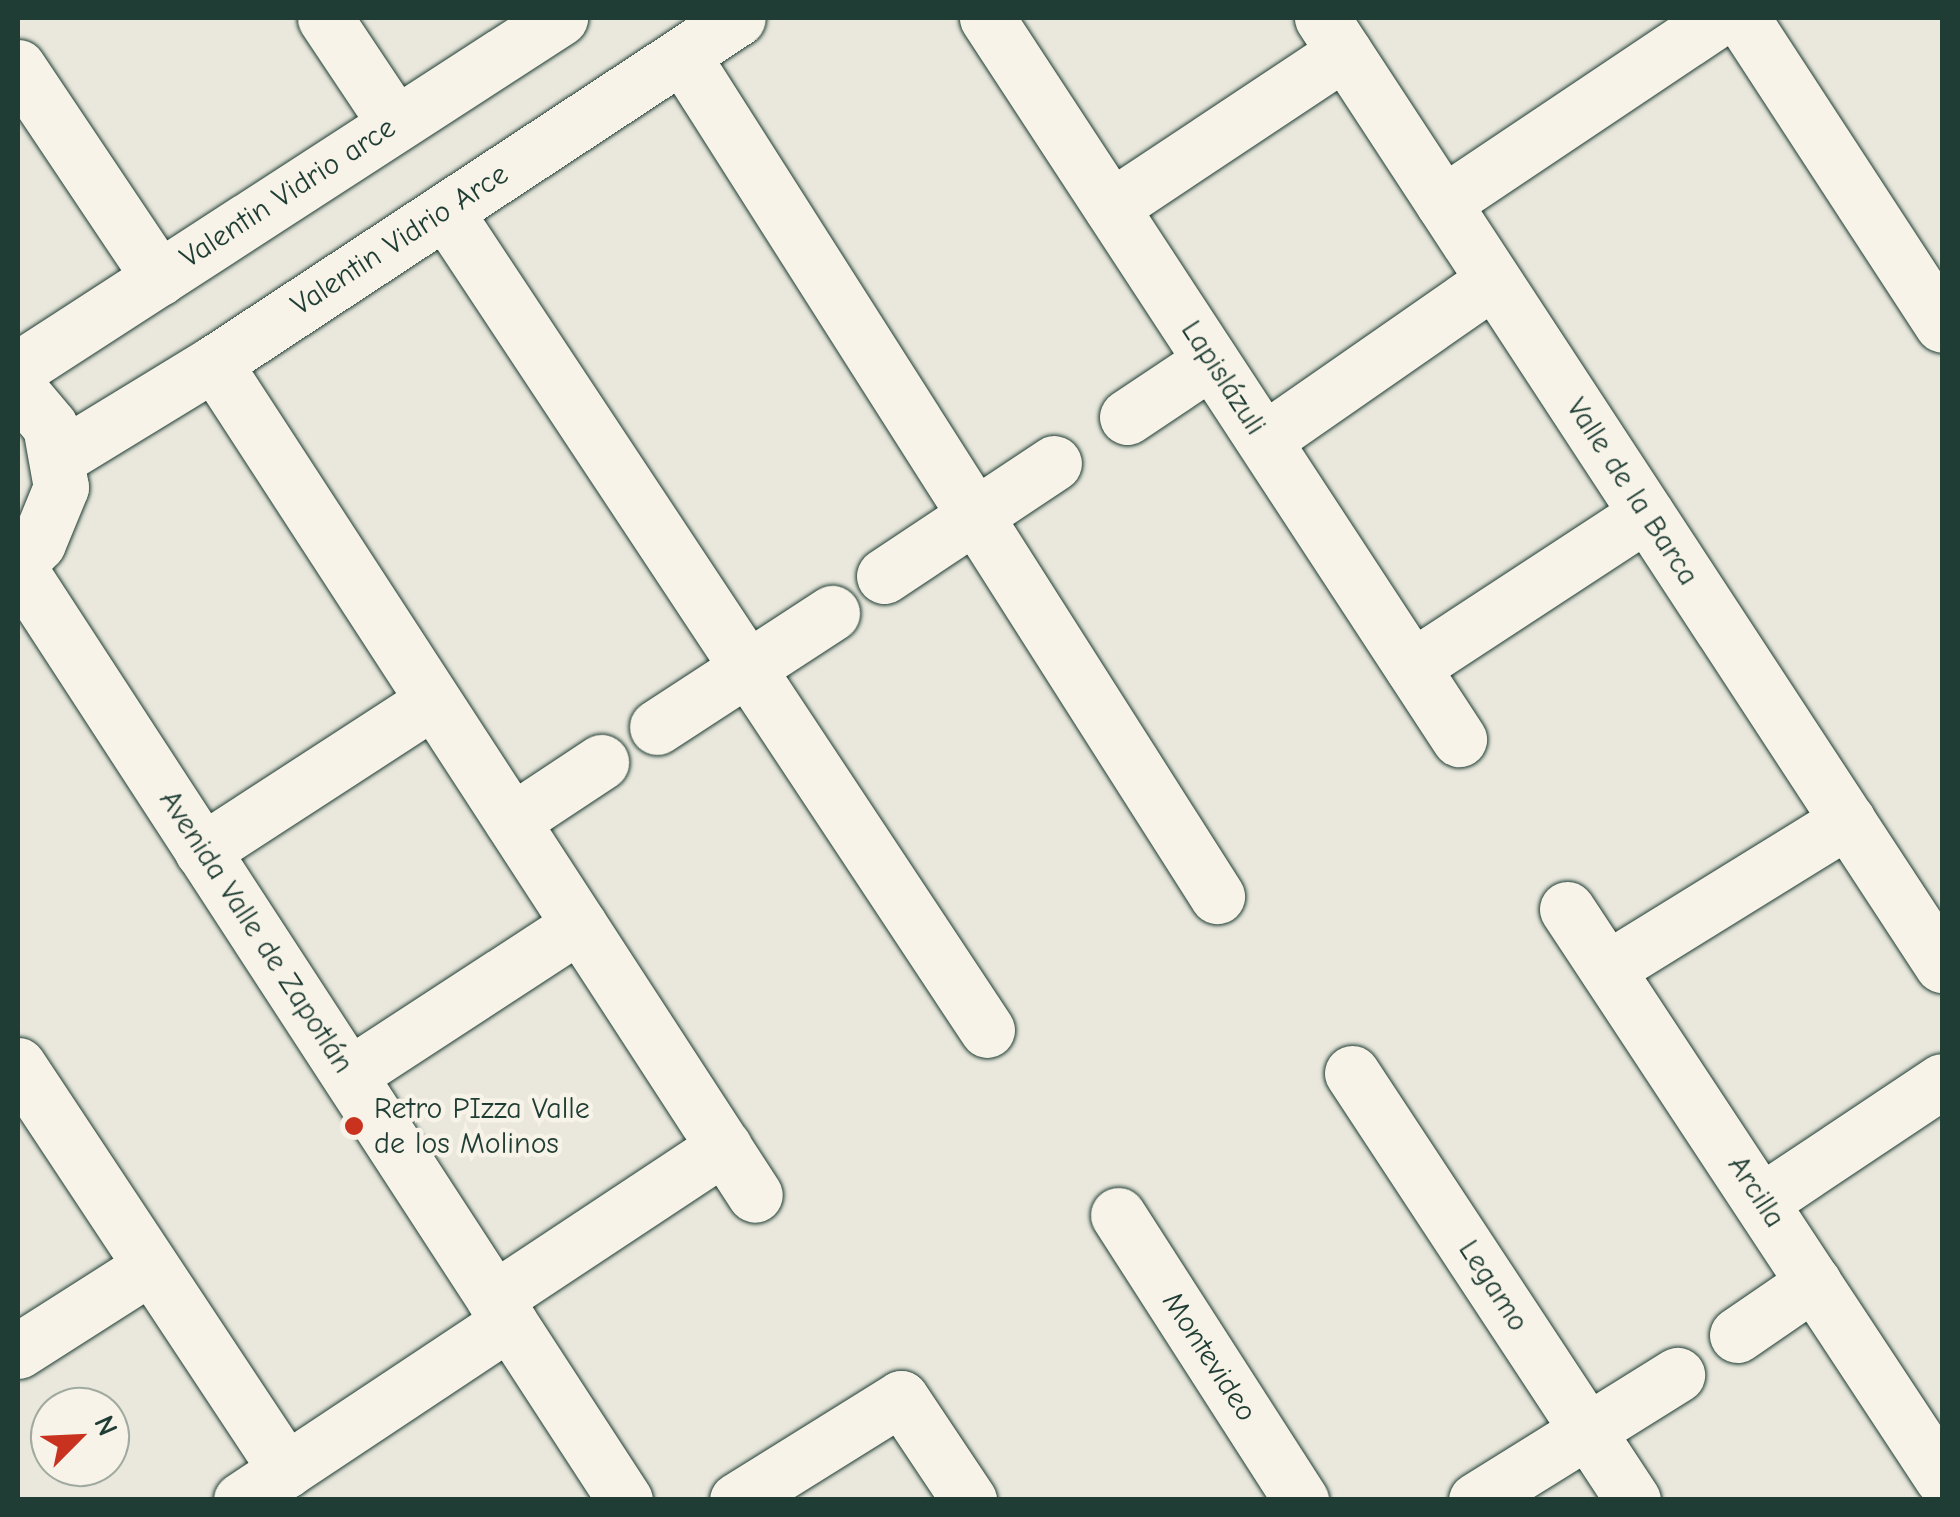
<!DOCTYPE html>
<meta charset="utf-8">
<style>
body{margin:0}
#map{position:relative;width:1960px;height:1517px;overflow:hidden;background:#eae8dd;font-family:"Comic Neue",sans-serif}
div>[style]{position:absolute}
.roads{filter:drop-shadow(0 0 2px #1f3d34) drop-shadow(0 0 2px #1f3d34)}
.minor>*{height:55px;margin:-27.5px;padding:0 27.5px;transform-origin:27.5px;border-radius:27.5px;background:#f7f3e8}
.dots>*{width:28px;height:28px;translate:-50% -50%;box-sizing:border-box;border:5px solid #f7f3e8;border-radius:50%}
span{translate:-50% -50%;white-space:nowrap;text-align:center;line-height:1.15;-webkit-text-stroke:9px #f7f3e8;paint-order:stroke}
.street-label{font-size:30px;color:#1f3d34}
.poi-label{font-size:30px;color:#1f3d34}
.left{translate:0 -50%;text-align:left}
.frame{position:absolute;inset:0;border:20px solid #1f3d34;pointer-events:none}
.north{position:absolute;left:30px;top:1387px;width:100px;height:100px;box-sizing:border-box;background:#f7f3e8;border:2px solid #a1aaa0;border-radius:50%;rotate:66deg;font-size:28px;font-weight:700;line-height:40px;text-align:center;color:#1f3d34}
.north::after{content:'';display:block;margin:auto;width:35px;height:45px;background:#c8321e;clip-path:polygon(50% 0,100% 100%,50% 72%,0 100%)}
</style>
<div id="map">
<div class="roads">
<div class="minor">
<div style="left:325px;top:18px;width:126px;rotate:56.3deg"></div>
<div style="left:987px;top:18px;width:862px;rotate:56.79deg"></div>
<div style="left:1322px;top:18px;width:1132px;rotate:56.79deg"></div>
<div style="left:1742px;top:18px;width:366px;rotate:56.9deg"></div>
<div style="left:682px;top:55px;width:997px;rotate:57.54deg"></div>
<div style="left:18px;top:67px;width:254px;rotate:56.2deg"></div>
<div style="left:1443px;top:203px;width:332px;rotate:-33.8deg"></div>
<div style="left:1111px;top:207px;width:280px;rotate:-33.6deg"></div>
<div style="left:445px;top:211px;width:982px;rotate:56.5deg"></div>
<div style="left:214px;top:363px;width:992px;rotate:56.97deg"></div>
<div style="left:18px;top:369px;width:646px;rotate:-32.93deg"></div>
<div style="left:18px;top:388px;width:50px;rotate:49.9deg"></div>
<div style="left:50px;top:426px;width:62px;rotate:79.8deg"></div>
<div style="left:61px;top:487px;width:61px;rotate:112.3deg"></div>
<div style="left:38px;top:543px;width:29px;rotate:134deg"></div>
<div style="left:1127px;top:417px;width:101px;rotate:-33.7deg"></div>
<div style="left:1264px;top:440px;width:279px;rotate:-34.8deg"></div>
<div style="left:60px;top:457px;width:180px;rotate:-31.4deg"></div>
<div style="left:214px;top:363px;width:627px;rotate:-33.36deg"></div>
<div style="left:18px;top:567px;width:1113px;rotate:56.95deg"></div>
<div style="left:884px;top:576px;width:204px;rotate:-33.6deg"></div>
<div style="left:1412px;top:667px;width:280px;rotate:-33.2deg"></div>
<div style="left:657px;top:727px;width:209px;rotate:-33.1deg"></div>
<div style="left:512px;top:821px;width:107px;rotate:-33.5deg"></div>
<div style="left:202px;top:851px;width:275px;rotate:-33deg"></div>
<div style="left:1567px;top:909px;width:681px;rotate:56.61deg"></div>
<div style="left:1607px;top:969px;width:283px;rotate:-31.7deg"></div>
<div style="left:18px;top:1065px;width:486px;rotate:56.5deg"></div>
<div style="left:1352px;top:1073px;width:511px;rotate:56.65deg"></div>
<div style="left:349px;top:1075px;width:275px;rotate:-33.1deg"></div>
<div style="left:1762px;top:1201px;width:216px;rotate:-33.7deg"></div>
<div style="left:1118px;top:1215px;width:339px;rotate:57.3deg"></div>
<div style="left:494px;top:1299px;width:276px;rotate:-33.5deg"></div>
<div style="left:1737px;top:1335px;width:93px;rotate:-34.5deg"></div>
<div style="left:18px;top:1351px;width:156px;rotate:-32.5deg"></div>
<div style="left:241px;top:1500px;width:322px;rotate:-33.6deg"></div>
<div style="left:737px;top:1500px;width:193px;rotate:-31.9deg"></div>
<div style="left:901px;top:1398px;width:123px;rotate:56.3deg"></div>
<div style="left:1476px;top:1500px;width:237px;rotate:-31.9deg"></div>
</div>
</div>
<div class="dots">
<div style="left:354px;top:1126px;background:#c8321e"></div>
</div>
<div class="street-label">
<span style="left:288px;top:193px;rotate:-33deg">Valentin Vidrio arce</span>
<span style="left:400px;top:240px;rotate:-33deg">Valentin Vidrio Arce</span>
<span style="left:1223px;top:378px;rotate:57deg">Lapislázuli</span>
<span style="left:1632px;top:492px;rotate:57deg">Valle de la Barca</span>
<span style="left:256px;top:932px;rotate:57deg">Avenida Valle de Zapotlán</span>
<span style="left:1756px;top:1192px;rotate:57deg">Arcilla</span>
<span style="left:1493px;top:1286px;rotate:57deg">Legamo</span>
<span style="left:1209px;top:1357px;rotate:57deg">Montevideo</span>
</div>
<div class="poi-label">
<span class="left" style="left:374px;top:1126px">Retro PIzza Valle<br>de los Molinos</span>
</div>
<div class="frame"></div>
<div class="north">N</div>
</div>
